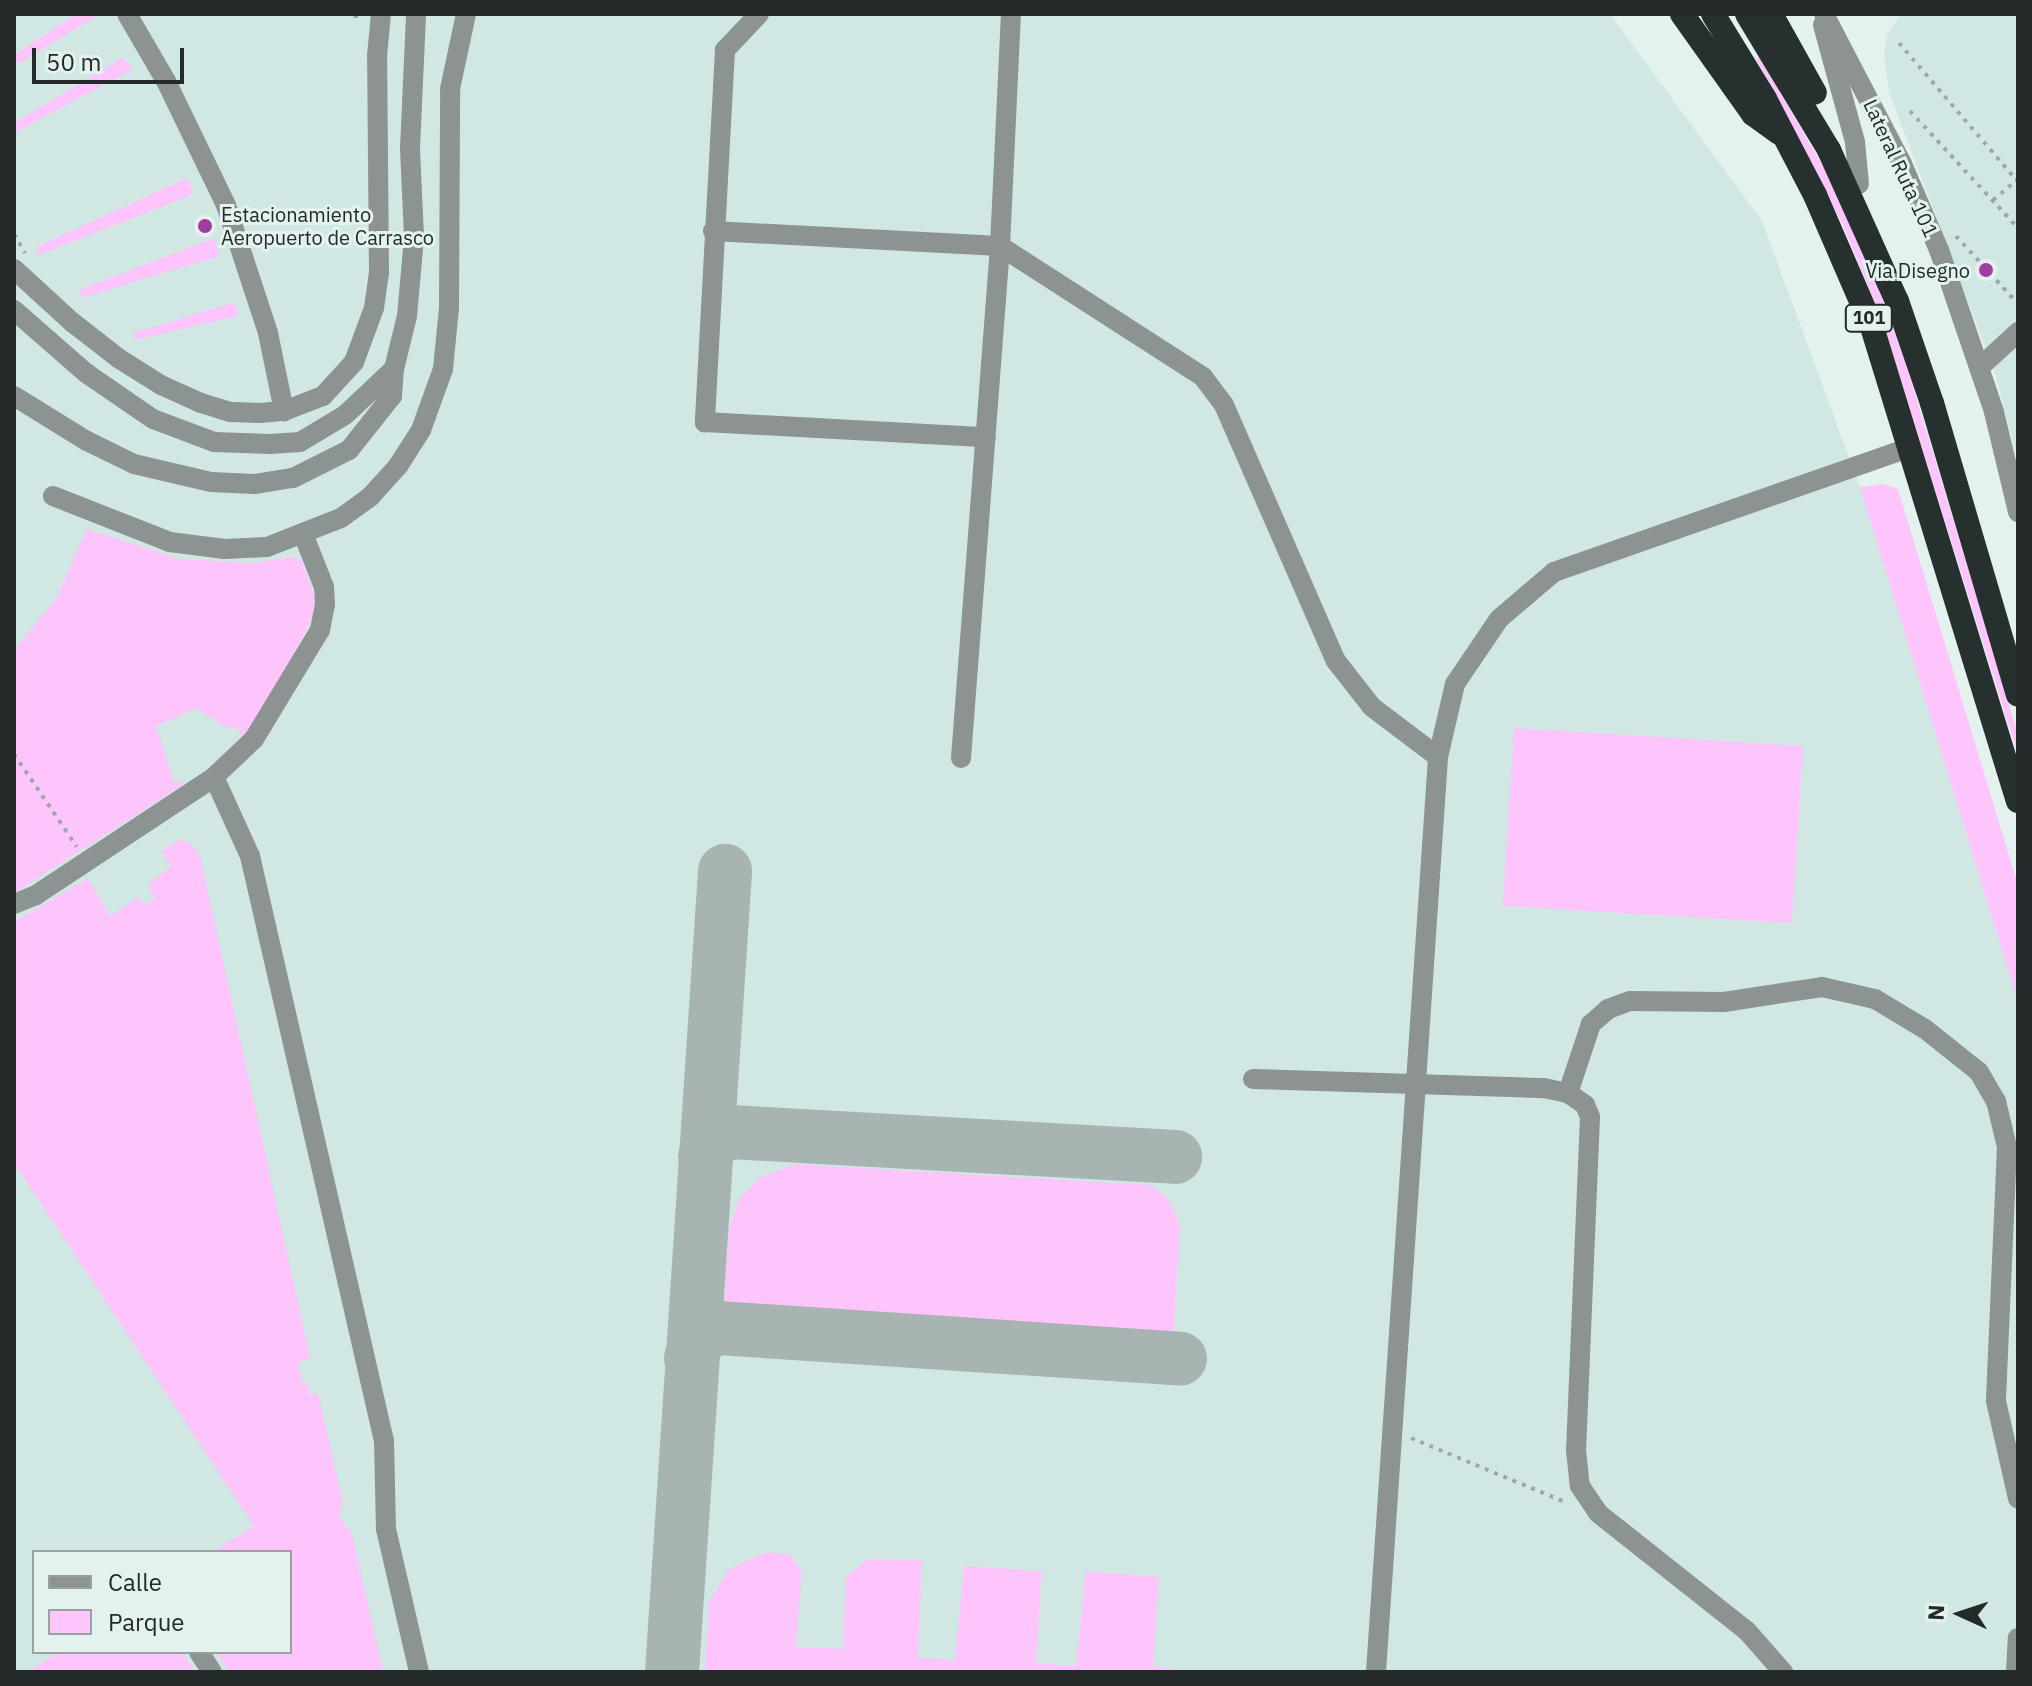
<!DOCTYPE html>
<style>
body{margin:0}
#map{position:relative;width:2032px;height:1686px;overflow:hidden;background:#e3f2ef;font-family:"IBM Plex Sans",sans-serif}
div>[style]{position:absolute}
.built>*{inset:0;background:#d0e7e3}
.green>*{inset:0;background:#fdc5fc}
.taxiway>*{height:54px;margin:-27px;padding:0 27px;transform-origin:27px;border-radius:27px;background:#a7b4b1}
.path>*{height:4px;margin-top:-2px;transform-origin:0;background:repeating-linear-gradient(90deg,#9da9a7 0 4px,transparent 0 10px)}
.minor>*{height:20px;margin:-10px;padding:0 10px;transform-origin:10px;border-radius:10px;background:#8d9392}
.highway>*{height:24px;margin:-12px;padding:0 12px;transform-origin:12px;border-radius:12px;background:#26312f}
.dots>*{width:22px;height:22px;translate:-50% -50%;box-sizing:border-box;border:4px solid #e3f2ef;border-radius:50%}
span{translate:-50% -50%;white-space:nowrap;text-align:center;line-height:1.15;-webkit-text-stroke:6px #e3f2ef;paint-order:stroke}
.shield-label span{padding:2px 6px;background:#e3f2ef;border:2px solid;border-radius:6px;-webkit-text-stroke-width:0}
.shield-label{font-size:18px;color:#242a29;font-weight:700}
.street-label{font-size:20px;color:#242a29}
.poi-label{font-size:20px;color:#242a29}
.left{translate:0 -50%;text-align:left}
.right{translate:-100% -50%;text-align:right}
.frame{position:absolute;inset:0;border:16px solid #242a29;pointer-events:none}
.legend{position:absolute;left:32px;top:1550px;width:260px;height:104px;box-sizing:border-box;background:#e3f2ef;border:2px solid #97a2a0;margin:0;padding:10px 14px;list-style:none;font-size:24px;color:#242a29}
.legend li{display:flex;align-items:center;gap:16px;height:40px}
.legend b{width:40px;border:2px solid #97a2a0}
.north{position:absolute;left:1920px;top:1574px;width:80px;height:80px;-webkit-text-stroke:6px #e3f2ef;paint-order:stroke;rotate:273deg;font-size:22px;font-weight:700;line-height:32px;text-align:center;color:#242a29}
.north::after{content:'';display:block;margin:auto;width:28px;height:36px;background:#242a29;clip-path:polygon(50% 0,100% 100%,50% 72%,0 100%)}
.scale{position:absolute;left:32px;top:48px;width:152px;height:36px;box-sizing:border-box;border:4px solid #242a29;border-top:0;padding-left:10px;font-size:24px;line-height:28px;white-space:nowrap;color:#242a29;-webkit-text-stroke:6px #e3f2ef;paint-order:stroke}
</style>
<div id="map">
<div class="built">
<div style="clip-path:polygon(evenodd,14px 14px,1610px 14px,1762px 221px,1860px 487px,2018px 1002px,2018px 1672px,14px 1672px,14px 14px,34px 1552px,290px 1552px,290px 1652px,34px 1652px,34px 1552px)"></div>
<div style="clip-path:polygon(1901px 14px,2018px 14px,2018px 462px,1996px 376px,1889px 92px,1884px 52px,1887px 34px)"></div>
</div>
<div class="green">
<div style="clip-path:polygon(76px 14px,99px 15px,14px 66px,14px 55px)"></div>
<div style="clip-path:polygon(124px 57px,132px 70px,14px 133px,14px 123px)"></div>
<div style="clip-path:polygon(1759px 57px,1827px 173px,1874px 277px,1907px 367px,2018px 734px,2018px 755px,1883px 322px,1842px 223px,1756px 59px)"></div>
<div style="clip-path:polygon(187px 178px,194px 194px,39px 255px,36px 247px)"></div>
<div style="clip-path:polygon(214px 238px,219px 256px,82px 298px,79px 290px)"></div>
<div style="clip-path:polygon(235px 302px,238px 316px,135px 340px,133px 333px)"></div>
<div style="clip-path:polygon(1884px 484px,1898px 489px,2018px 885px,2018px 1002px,1860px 487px)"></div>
<div style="clip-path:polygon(87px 529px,180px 559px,252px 563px,287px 558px,287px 556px,301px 559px,314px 594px,313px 616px,268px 704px,243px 738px,238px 729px,222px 725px,197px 708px,156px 726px,174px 782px,182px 781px,183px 785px,14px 893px,14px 650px,56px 599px)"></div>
<div style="clip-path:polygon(1514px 728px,1803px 746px,1792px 923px,1503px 906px)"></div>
<div style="clip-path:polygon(180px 839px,191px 844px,200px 856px,310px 1358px,298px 1363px,302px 1384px,307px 1383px,310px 1395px,318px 1393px,343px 1503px,339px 1516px,352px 1535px,383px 1670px,379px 1672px,231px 1672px,223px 1663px,216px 1652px,290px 1652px,290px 1552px,213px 1552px,254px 1526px,14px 1163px,14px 922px,88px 878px,110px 916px,139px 897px,144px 905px,155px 899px,148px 885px,171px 866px,161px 852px)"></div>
<div style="clip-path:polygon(795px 1164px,1150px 1185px,1168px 1199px,1180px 1225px,1173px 1340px,724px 1310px,729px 1230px,739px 1199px,759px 1178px)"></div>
<div style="clip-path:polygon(767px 1552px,791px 1555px,802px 1573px,796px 1647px,843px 1649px,846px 1577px,868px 1559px,922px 1560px,918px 1658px,955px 1660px,964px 1566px,1042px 1571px,1036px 1663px,1076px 1666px,1086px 1571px,1159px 1577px,1153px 1666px,1198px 1672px,705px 1672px,709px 1602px,729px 1569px)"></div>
<div style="clip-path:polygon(59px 1652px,182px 1652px,195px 1672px,28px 1672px)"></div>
</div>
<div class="taxiway">
<div style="left:705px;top:1157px;width:17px;rotate:-69deg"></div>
<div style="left:711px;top:1141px;width:21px;rotate:-25deg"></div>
<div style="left:730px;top:1132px;width:446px;rotate:3.2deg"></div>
<div style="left:691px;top:1358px;width:22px;rotate:-69deg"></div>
<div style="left:699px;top:1337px;width:14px;rotate:-34deg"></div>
<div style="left:711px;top:1329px;width:8px;rotate:-7deg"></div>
<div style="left:719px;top:1328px;width:462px;rotate:3.8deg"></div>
<div style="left:672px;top:1672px;width:803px;rotate:-86.21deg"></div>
</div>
<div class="path">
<div style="left:355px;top:14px;width:9px;rotate:77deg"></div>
<div style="left:1899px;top:43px;width:183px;rotate:49.4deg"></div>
<div style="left:1910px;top:111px;width:159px;rotate:47.3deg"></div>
<div style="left:1993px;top:200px;width:33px;rotate:-40deg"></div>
<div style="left:14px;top:234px;width:22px;rotate:60deg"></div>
<div style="left:1956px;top:236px;width:92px;rotate:47.6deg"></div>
<div style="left:14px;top:754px;width:112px;rotate:55.9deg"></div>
<div style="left:1411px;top:1438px;width:167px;rotate:22.6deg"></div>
</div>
<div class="minor">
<div style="left:127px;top:14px;width:78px;rotate:59.8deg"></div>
<div style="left:166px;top:81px;width:138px;rotate:64.2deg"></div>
<div style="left:226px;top:205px;width:135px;rotate:71.8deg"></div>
<div style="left:268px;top:333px;width:80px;rotate:78.4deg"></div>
<div style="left:759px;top:14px;width:50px;rotate:133.4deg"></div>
<div style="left:725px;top:50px;width:373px;rotate:93.1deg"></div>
<div style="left:705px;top:422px;width:281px;rotate:3.1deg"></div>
<div style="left:1824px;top:14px;width:169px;rotate:62.5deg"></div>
<div style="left:1902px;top:164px;width:94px;rotate:66.7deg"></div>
<div style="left:1939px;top:250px;width:171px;rotate:71.2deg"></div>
<div style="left:1994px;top:412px;width:103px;rotate:76.5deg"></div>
<div style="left:1823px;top:25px;width:121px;rotate:74.7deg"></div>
<div style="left:1855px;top:142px;width:42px;rotate:84.6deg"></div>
<div style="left:713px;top:231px;width:287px;rotate:3deg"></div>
<div style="left:1000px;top:246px;width:242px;rotate:32.8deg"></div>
<div style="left:1203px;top:377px;width:35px;rotate:53deg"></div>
<div style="left:1224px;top:405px;width:279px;rotate:66.4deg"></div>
<div style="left:1336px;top:661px;width:58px;rotate:52deg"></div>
<div style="left:1372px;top:707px;width:83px;rotate:37.1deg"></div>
<div style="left:14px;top:269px;width:79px;rotate:42.4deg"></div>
<div style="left:72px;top:322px;width:58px;rotate:38deg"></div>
<div style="left:118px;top:358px;width:51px;rotate:32.1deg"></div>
<div style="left:161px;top:385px;width:44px;rotate:24.2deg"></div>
<div style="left:201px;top:403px;width:31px;rotate:17deg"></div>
<div style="left:231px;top:412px;width:29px;rotate:2deg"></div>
<div style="left:260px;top:413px;width:24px;rotate:-5deg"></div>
<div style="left:284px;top:411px;width:42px;rotate:-21deg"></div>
<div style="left:323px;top:396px;width:46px;rotate:-47.6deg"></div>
<div style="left:354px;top:362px;width:58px;rotate:-69.7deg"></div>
<div style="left:374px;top:308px;width:35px;rotate:-82deg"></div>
<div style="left:379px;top:273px;width:217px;rotate:-90.5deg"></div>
<div style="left:377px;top:56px;width:42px;rotate:-84.6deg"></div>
<div style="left:14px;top:310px;width:96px;rotate:41.2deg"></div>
<div style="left:86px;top:373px;width:81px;rotate:34.5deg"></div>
<div style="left:153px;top:419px;width:65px;rotate:20.7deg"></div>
<div style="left:214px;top:442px;width:56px;rotate:2deg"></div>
<div style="left:270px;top:444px;width:30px;rotate:-4deg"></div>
<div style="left:300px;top:442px;width:52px;rotate:-31deg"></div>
<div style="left:345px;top:415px;width:67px;rotate:-43.2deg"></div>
<div style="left:1980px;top:367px;width:52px;rotate:-42.6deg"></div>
<div style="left:14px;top:396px;width:86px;rotate:31.7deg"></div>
<div style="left:87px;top:441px;width:52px;rotate:26.1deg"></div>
<div style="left:134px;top:464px;width:79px;rotate:13.2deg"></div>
<div style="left:211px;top:482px;width:43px;rotate:2.7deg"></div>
<div style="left:254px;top:484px;width:39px;rotate:-9deg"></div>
<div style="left:293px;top:478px;width:63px;rotate:-26.6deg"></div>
<div style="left:349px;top:450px;width:69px;rotate:-51.5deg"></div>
<div style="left:392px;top:396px;width:27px;rotate:-86deg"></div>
<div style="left:394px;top:369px;width:55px;rotate:-76.2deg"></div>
<div style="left:407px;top:316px;width:79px;rotate:-84.9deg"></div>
<div style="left:414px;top:237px;width:89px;rotate:-92.6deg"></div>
<div style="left:410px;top:148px;width:134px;rotate:-87.4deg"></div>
<div style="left:53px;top:496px;width:126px;rotate:21.5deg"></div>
<div style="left:170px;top:542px;width:55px;rotate:7.3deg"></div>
<div style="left:225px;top:549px;width:42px;rotate:-2.7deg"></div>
<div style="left:267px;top:547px;width:79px;rotate:-21.4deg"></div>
<div style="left:341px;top:518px;width:36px;rotate:-36deg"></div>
<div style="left:370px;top:497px;width:42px;rotate:-47.9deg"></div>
<div style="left:398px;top:466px;width:43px;rotate:-57.4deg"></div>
<div style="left:421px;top:430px;width:65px;rotate:-70.2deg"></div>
<div style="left:443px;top:369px;width:61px;rotate:-84.4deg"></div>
<div style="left:449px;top:308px;width:219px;rotate:-89.7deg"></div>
<div style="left:450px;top:89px;width:77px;rotate:-78deg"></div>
<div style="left:961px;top:758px;width:513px;rotate:-85.64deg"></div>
<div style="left:1000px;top:246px;width:232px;rotate:-87.3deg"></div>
<div style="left:214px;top:777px;width:55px;rotate:-43.5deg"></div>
<div style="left:254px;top:739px;width:127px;rotate:-58.8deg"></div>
<div style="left:320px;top:630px;width:25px;rotate:-79deg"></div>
<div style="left:325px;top:605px;width:18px;rotate:-93deg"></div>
<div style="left:324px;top:587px;width:55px;rotate:-111.4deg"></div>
<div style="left:14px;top:904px;width:24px;rotate:-22deg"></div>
<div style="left:36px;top:895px;width:214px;rotate:-33.5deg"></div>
<div style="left:214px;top:777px;width:87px;rotate:65.5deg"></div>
<div style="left:250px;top:856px;width:600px;rotate:77.1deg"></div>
<div style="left:384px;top:1441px;width:88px;rotate:88.7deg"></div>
<div style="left:386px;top:1529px;width:147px;rotate:77deg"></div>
<div style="left:1253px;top:1079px;width:291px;rotate:1.8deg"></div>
<div style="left:1544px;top:1088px;width:25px;rotate:12deg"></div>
<div style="left:1568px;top:1093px;width:21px;rotate:35deg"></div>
<div style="left:1585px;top:1105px;width:13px;rotate:67deg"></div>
<div style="left:1590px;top:1117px;width:333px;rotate:92.4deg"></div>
<div style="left:1576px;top:1450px;width:36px;rotate:84deg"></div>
<div style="left:1580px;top:1486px;width:32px;rotate:56deg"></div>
<div style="left:1598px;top:1513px;width:190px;rotate:38.4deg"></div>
<div style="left:1747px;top:1631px;width:55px;rotate:48.7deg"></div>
<div style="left:1568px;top:1093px;width:73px;rotate:-71.6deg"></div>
<div style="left:1591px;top:1024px;width:23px;rotate:-41deg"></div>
<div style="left:1608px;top:1009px;width:23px;rotate:-20deg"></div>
<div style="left:1630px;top:1001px;width:94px;rotate:0.6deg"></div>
<div style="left:1724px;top:1002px;width:99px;rotate:-8.7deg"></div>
<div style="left:1822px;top:987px;width:54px;rotate:12.8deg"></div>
<div style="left:1875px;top:999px;width:58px;rotate:31deg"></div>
<div style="left:1925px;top:1029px;width:69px;rotate:38.5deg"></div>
<div style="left:1979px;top:1072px;width:34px;rotate:60deg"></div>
<div style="left:1996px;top:1101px;width:47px;rotate:76.6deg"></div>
<div style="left:2007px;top:1147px;width:254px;rotate:92.5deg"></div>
<div style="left:1996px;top:1401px;width:100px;rotate:77.3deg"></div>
<div style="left:199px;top:1652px;width:24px;rotate:57deg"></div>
<div style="left:1376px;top:1672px;width:917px;rotate:-86.12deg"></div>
<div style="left:1438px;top:757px;width:75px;rotate:-76.9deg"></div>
<div style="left:1455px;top:684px;width:78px;rotate:-55.9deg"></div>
<div style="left:1499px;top:619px;width:72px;rotate:-40.5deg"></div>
<div style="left:1554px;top:572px;width:378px;rotate:-19.3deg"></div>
<div style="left:2016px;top:1672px;width:34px;rotate:-87deg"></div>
</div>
<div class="highway">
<div style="left:1682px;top:14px;width:123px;rotate:54.6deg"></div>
<div style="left:1753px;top:114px;width:32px;rotate:36deg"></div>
<div style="left:1713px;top:14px;width:100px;rotate:58.5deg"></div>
<div style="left:1765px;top:99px;width:108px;rotate:62.5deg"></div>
<div style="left:1815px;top:195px;width:144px;rotate:66.6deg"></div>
<div style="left:1872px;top:327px;width:496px;rotate:72.9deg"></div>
<div style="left:1747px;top:14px;width:159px;rotate:58.9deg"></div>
<div style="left:1829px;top:150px;width:166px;rotate:65.8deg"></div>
<div style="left:1897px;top:301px;width:108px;rotate:71.1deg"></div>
<div style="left:1932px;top:403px;width:304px;rotate:73.6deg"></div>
<div style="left:1771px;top:14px;width:90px;rotate:60.9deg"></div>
</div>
<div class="dots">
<div style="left:205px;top:226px;background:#a03ca2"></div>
<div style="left:1986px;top:270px;background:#a03ca2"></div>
</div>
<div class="shield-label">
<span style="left:1869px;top:318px">101</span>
</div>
<div class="street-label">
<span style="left:1901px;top:168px;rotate:65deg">Lateral Ruta 101</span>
</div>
<div class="poi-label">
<span class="left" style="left:221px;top:226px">Estacionamiento<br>Aeropuerto de Carrasco</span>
<span class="right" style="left:1970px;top:270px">Via Disegno</span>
</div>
<div class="frame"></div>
<ul class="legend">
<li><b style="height:10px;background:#8d9392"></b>Calle</li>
<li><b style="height:22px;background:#fdc5fc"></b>Parque</li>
</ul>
<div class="north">N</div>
<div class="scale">50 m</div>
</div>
